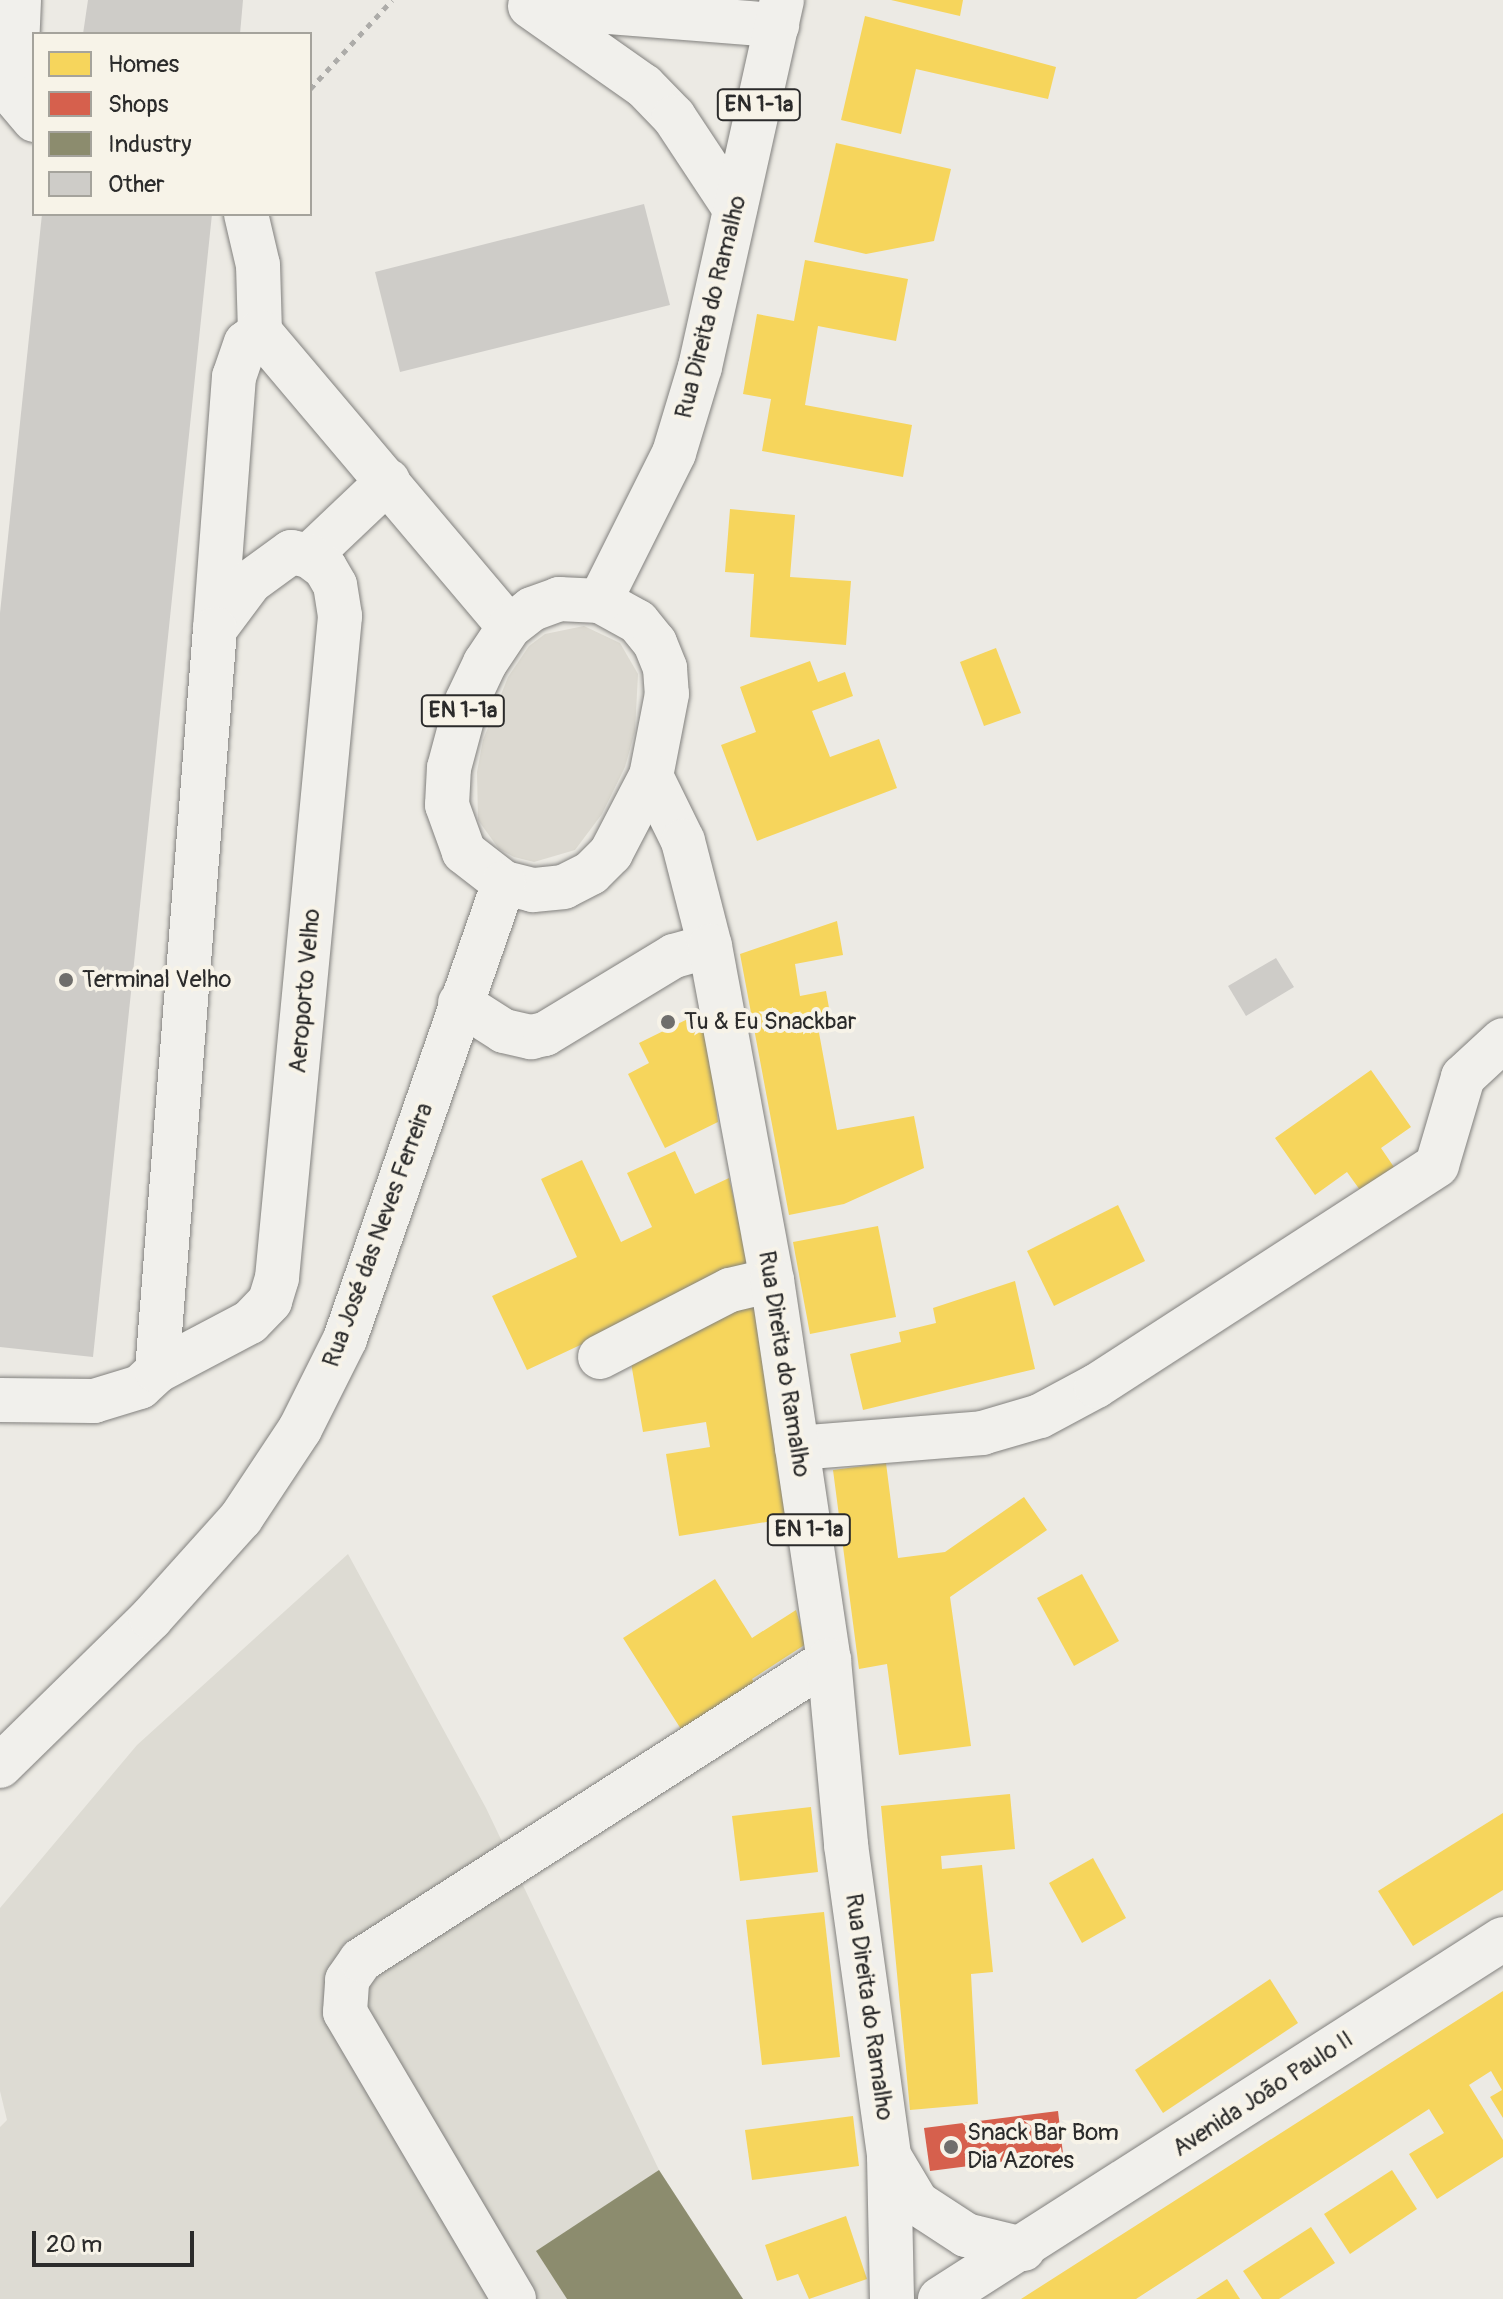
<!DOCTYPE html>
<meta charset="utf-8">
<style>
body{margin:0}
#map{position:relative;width:1503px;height:2299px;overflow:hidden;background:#eceae4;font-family:Pangolin,sans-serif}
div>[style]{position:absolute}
.built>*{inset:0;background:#dddbd3}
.green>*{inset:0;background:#dcd9d1}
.homes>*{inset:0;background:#f6d55c}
.shops>*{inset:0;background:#d6604d}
.industry>*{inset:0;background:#8c8c6e}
.building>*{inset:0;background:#ceccc8}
.path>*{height:5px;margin-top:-2.5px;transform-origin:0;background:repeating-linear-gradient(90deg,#adaca9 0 6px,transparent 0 12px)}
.roads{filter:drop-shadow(0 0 2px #82817e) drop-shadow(0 0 2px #82817e)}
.minor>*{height:44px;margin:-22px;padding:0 22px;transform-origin:22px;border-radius:22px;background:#f1f0ec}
.major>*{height:44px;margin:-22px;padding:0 22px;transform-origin:22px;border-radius:22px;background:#f1f0ec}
.dots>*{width:22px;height:22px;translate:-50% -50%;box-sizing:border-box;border:4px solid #f7f3e8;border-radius:50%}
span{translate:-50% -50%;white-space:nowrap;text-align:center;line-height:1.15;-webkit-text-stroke:8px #f7f3e8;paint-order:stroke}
.shield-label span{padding:2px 6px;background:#f7f3e8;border:2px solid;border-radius:6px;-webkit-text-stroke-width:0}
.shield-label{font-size:22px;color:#2b2b2b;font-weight:700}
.street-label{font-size:24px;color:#2b2b2b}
.poi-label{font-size:24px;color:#2b2b2b}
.left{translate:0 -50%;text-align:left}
.legend{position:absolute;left:32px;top:32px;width:280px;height:184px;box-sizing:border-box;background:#f7f3e8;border:2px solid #a5a39c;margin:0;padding:10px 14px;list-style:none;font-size:24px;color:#2b2b2b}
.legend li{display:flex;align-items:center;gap:16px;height:40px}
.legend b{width:40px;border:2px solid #a5a39c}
.scale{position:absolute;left:32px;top:2231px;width:162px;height:36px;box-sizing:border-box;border:4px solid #2b2b2b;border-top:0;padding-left:10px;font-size:24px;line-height:28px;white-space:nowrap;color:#2b2b2b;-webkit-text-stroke:6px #f7f3e8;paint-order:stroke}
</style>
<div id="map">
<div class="built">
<div style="clip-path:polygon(348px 1554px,486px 1808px,659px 2170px,743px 2299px,0 2299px,0 2127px,7px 2120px,0 2091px,0 1908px,137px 1745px)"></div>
</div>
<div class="green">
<div style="clip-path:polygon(584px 626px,620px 643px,638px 674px,635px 731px,625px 767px,602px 814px,575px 850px,534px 862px,514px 857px,499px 849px,478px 820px,477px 772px,483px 740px,508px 677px,529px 646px,545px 634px)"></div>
</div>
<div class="homes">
<div style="clip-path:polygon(891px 0,963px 0,960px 16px)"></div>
<div style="clip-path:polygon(865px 16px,1056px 67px,1048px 99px,916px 69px,901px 134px,841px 120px)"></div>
<div style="clip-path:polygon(836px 143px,951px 169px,934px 241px,866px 254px,814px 242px)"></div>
<div style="clip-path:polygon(805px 260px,908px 279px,896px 341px,818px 326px,805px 405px,912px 425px,903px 477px,762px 451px,771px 399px,743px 394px,757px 314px,794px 321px)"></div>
<div style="clip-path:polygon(730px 509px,795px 515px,790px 577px,851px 581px,846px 645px,750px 637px,754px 574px,725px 572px)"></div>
<div style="clip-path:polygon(996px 648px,1021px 713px,984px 726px,960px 662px)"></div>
<div style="clip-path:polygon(810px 661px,818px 682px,845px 672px,853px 696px,812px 711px,830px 757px,879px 739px,897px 788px,757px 841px,721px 745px,756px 732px,740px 687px)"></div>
<div style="clip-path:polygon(837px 921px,843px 955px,795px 964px,800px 996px,826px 991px,831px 1019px,817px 1022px,837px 1130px,914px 1116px,924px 1168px,844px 1204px,789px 1215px,740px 954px)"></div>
<div style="clip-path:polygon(706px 1010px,718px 1122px,665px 1148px,628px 1074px,649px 1063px,639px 1043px)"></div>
<div style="clip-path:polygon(1371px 1070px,1411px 1127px,1381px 1148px,1398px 1173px,1365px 1197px,1347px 1172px,1315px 1195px,1275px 1138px)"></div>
<div style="clip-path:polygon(675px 1151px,695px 1194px,729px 1178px,749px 1266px,527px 1370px,492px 1296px,577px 1257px,541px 1179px,582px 1160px,621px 1242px,652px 1227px,627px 1173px)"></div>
<div style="clip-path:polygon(1118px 1205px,1145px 1261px,1054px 1306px,1027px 1251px)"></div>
<div style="clip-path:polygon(878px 1226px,896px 1317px,810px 1334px,793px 1242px)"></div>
<div style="clip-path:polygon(1015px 1281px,1035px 1369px,863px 1410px,850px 1354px,901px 1342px,899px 1332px,936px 1323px,933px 1308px)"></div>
<div style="clip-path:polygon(754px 1296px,791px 1518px,679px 1536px,666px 1454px,710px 1447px,706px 1422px,643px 1432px,630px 1357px)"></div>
<div style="clip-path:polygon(886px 1463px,898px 1558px,945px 1552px,1024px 1497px,1047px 1530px,950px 1597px,971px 1746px,899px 1755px,887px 1664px,859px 1669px,833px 1470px)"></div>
<div style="clip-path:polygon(1082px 1574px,1119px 1641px,1074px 1666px,1037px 1598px)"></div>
<div style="clip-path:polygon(715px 1579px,752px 1638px,796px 1610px,806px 1644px,752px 1679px,759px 1691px,686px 1737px,623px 1638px)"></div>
<div style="clip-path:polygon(1010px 1794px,1015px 1849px,941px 1856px,942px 1869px,982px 1865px,993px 1972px,971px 1974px,978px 2104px,910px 2110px,881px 1806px)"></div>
<div style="clip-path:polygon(811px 1807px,818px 1872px,740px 1881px,732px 1816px)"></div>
<div style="clip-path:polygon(1503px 1813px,1503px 1890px,1413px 1946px,1378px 1891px)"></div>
<div style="clip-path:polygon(1093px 1858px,1126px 1918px,1082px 1943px,1049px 1883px)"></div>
<div style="clip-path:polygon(824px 1912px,840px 2057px,762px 2065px,746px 1920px)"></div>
<div style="clip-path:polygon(1270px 1979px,1298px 2023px,1163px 2113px,1135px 2070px)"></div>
<div style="clip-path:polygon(1503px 1991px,1503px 2118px,1490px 2097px,1502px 2090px,1491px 2071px,1469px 2085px,1503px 2140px,1503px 2157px,1437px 2199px,1409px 2154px,1444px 2133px,1429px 2109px,1136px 2299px,1021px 2299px)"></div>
<div style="clip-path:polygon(853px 2116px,859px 2166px,752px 2180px,745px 2130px)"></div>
<div style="clip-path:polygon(1392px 2170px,1417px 2209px,1350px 2254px,1324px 2214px)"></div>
<div style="clip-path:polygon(846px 2216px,867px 2279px,809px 2299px,798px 2274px,777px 2281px,765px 2245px)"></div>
<div style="clip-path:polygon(1311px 2227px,1335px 2263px,1279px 2299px,1262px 2299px,1243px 2271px)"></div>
<div style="clip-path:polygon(1227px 2279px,1240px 2299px,1196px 2299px)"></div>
</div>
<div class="shops">
<div style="clip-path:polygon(1058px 2111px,1063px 2154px,930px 2171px,924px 2128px)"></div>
</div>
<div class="industry">
<div style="clip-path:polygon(659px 2170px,743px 2299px,567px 2299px,536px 2251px)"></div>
</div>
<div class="building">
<div style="clip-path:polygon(88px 0,243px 0,240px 34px,83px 34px)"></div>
<div style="clip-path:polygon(644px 204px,670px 305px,400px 372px,375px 272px)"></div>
<div style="clip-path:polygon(42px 214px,212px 214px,93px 1357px,0 1347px,0 613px)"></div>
<div style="clip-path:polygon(1276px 958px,1294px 987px,1246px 1016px,1228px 986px)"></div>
</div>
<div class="path">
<div style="left:310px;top:89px;width:121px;rotate:-47.3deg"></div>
</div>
<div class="roads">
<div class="minor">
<div style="left:19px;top:0;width:97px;rotate:92.4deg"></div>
<div style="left:15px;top:97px;width:30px;rotate:50deg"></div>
<div style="left:530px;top:6px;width:139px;rotate:35.1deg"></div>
<div style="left:644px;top:86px;width:43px;rotate:45.9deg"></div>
<div style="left:674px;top:117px;width:110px;rotate:56.5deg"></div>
<div style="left:533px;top:6px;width:245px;rotate:4.5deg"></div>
<div style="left:246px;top:214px;width:52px;rotate:76.8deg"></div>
<div style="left:258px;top:265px;width:67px;rotate:88.3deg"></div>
<div style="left:260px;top:332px;width:386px;rotate:49.8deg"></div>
<div style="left:309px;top:556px;width:109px;rotate:-43.5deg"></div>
<div style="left:215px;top:629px;width:253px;rotate:-85.7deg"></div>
<div style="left:234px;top:377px;width:36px;rotate:-71deg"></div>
<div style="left:246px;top:343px;width:18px;rotate:-38deg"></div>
<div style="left:460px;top:1003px;width:52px;rotate:32.5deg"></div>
<div style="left:504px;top:1031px;width:28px;rotate:13deg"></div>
<div style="left:531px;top:1037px;width:14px;rotate:-12deg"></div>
<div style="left:545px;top:1034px;width:151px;rotate:-31.2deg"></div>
<div style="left:674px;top:956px;width:37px;rotate:-16deg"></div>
<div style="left:600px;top:1357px;width:146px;rotate:-27.3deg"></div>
<div style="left:730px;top:1290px;width:43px;rotate:-13.4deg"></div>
<div style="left:0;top:1400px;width:94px;rotate:0.6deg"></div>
<div style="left:94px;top:1401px;width:48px;rotate:-16.9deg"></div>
<div style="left:140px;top:1387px;width:23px;rotate:-43deg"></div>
<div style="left:157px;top:1371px;width:105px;rotate:-27.8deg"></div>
<div style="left:250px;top:1322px;width:29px;rotate:-46deg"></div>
<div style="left:270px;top:1301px;width:24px;rotate:-73deg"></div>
<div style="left:277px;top:1278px;width:665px;rotate:-84.56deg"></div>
<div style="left:340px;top:616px;width:31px;rotate:-99deg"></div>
<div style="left:335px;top:585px;width:20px;rotate:-120deg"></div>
<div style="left:325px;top:568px;width:20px;rotate:-143deg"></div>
<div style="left:309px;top:556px;width:18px;rotate:-167deg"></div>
<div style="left:291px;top:552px;width:51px;rotate:143.8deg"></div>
<div style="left:250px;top:582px;width:59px;rotate:126.7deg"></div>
<div style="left:215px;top:629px;width:744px;rotate:94.47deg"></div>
<div style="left:797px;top:1448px;width:186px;rotate:-4.6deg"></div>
<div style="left:982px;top:1433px;width:60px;rotate:-16.3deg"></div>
<div style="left:1040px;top:1416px;width:64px;rotate:-28.2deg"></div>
<div style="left:1096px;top:1386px;width:406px;rotate:-32.9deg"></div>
<div style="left:1437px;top:1165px;width:92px;rotate:-73.5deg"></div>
<div style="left:1463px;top:1077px;width:54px;rotate:-42.8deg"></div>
<div style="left:889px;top:2156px;width:55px;rotate:59.2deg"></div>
<div style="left:917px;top:2203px;width:59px;rotate:33.1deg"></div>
<div style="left:966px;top:2235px;width:59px;rotate:13.8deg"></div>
<div style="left:514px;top:2299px;width:333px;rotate:-120.5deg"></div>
<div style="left:345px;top:2012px;width:32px;rotate:-86deg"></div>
<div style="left:347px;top:1980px;width:24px;rotate:-55deg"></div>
<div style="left:361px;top:1960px;width:556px;rotate:-32.66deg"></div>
<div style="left:940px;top:2299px;width:668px;rotate:-32.6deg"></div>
</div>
<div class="major">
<div style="left:559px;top:599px;width:41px;rotate:2.8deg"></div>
<div style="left:600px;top:601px;width:43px;rotate:28.9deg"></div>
<div style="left:638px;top:622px;width:27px;rotate:51deg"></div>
<div style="left:655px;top:643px;width:27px;rotate:68deg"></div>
<div style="left:665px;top:668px;width:26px;rotate:86deg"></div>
<div style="left:667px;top:694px;width:84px;rotate:101deg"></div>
<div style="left:651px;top:776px;width:87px;rotate:117.5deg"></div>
<div style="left:611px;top:853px;width:28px;rotate:135deg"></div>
<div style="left:591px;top:873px;width:30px;rotate:153deg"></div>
<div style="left:564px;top:887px;width:31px;rotate:174deg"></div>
<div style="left:533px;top:890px;width:30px;rotate:-166deg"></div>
<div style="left:504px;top:883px;width:51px;rotate:-142.2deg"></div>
<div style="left:464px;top:852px;width:50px;rotate:-109.9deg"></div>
<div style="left:447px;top:805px;width:37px;rotate:-87deg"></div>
<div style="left:449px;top:768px;width:69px;rotate:-75deg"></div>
<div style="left:467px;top:701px;width:42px;rotate:-64.7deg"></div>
<div style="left:485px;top:663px;width:43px;rotate:-56.3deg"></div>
<div style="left:509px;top:627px;width:29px;rotate:-38deg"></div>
<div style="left:532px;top:609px;width:29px;rotate:-20deg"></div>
<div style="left:600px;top:601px;width:165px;rotate:-63.4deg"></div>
<div style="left:674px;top:453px;width:90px;rotate:-73.2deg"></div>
<div style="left:700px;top:367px;width:376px;rotate:-77.4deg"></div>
<div style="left:651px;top:776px;width:72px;rotate:63.8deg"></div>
<div style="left:683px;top:841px;width:108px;rotate:75.6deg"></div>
<div style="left:710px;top:946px;width:340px;rotate:79.5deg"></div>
<div style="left:772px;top:1280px;width:384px;rotate:81.5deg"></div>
<div style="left:829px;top:1660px;width:186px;rotate:84.7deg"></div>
<div style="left:846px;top:1845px;width:314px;rotate:82.1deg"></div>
<div style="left:889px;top:2156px;width:143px;rotate:88.8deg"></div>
<div style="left:0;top:1766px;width:211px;rotate:-44.4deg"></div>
<div style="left:151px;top:1618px;width:135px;rotate:-48deg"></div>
<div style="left:241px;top:1518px;width:107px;rotate:-56.5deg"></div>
<div style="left:300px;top:1429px;width:101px;rotate:-63.4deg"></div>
<div style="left:345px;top:1339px;width:483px;rotate:-70.8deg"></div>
</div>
</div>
<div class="dots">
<div style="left:66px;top:980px;background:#6f6e6c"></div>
<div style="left:668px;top:1022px;background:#6f6e6c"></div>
<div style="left:951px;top:2147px;background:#6f6e6c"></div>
</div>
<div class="shield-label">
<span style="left:759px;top:105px">EN 1-1ª</span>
<span style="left:463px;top:711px">EN 1-1ª</span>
<span style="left:809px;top:1530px">EN 1-1ª</span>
</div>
<div class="street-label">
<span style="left:711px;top:307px;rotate:-76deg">Rua Direita do Ramalho</span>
<span style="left:305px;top:991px;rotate:-85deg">Aeroporto Velho</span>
<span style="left:378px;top:1235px;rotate:-70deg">Rua José das Neves Ferreira</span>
<span style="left:784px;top:1364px;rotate:81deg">Rua Direita do Ramalho</span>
<span style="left:869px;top:2007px;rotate:82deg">Rua Direita do Ramalho</span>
<span style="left:1263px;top:2094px;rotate:-33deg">Avenida João Paulo II</span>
</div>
<div class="poi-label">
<span class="left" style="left:82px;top:980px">Terminal Velho</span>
<span class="left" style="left:684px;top:1022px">Tu &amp; Eu Snackbar</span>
<span class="left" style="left:967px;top:2147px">Snack Bar Bom<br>Dia Azores</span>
</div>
<ul class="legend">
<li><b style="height:22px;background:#f6d55c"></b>Homes</li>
<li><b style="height:22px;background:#d6604d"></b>Shops</li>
<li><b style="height:22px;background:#8c8c6e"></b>Industry</li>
<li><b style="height:22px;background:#ceccc8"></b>Other</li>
</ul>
<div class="scale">20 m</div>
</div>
